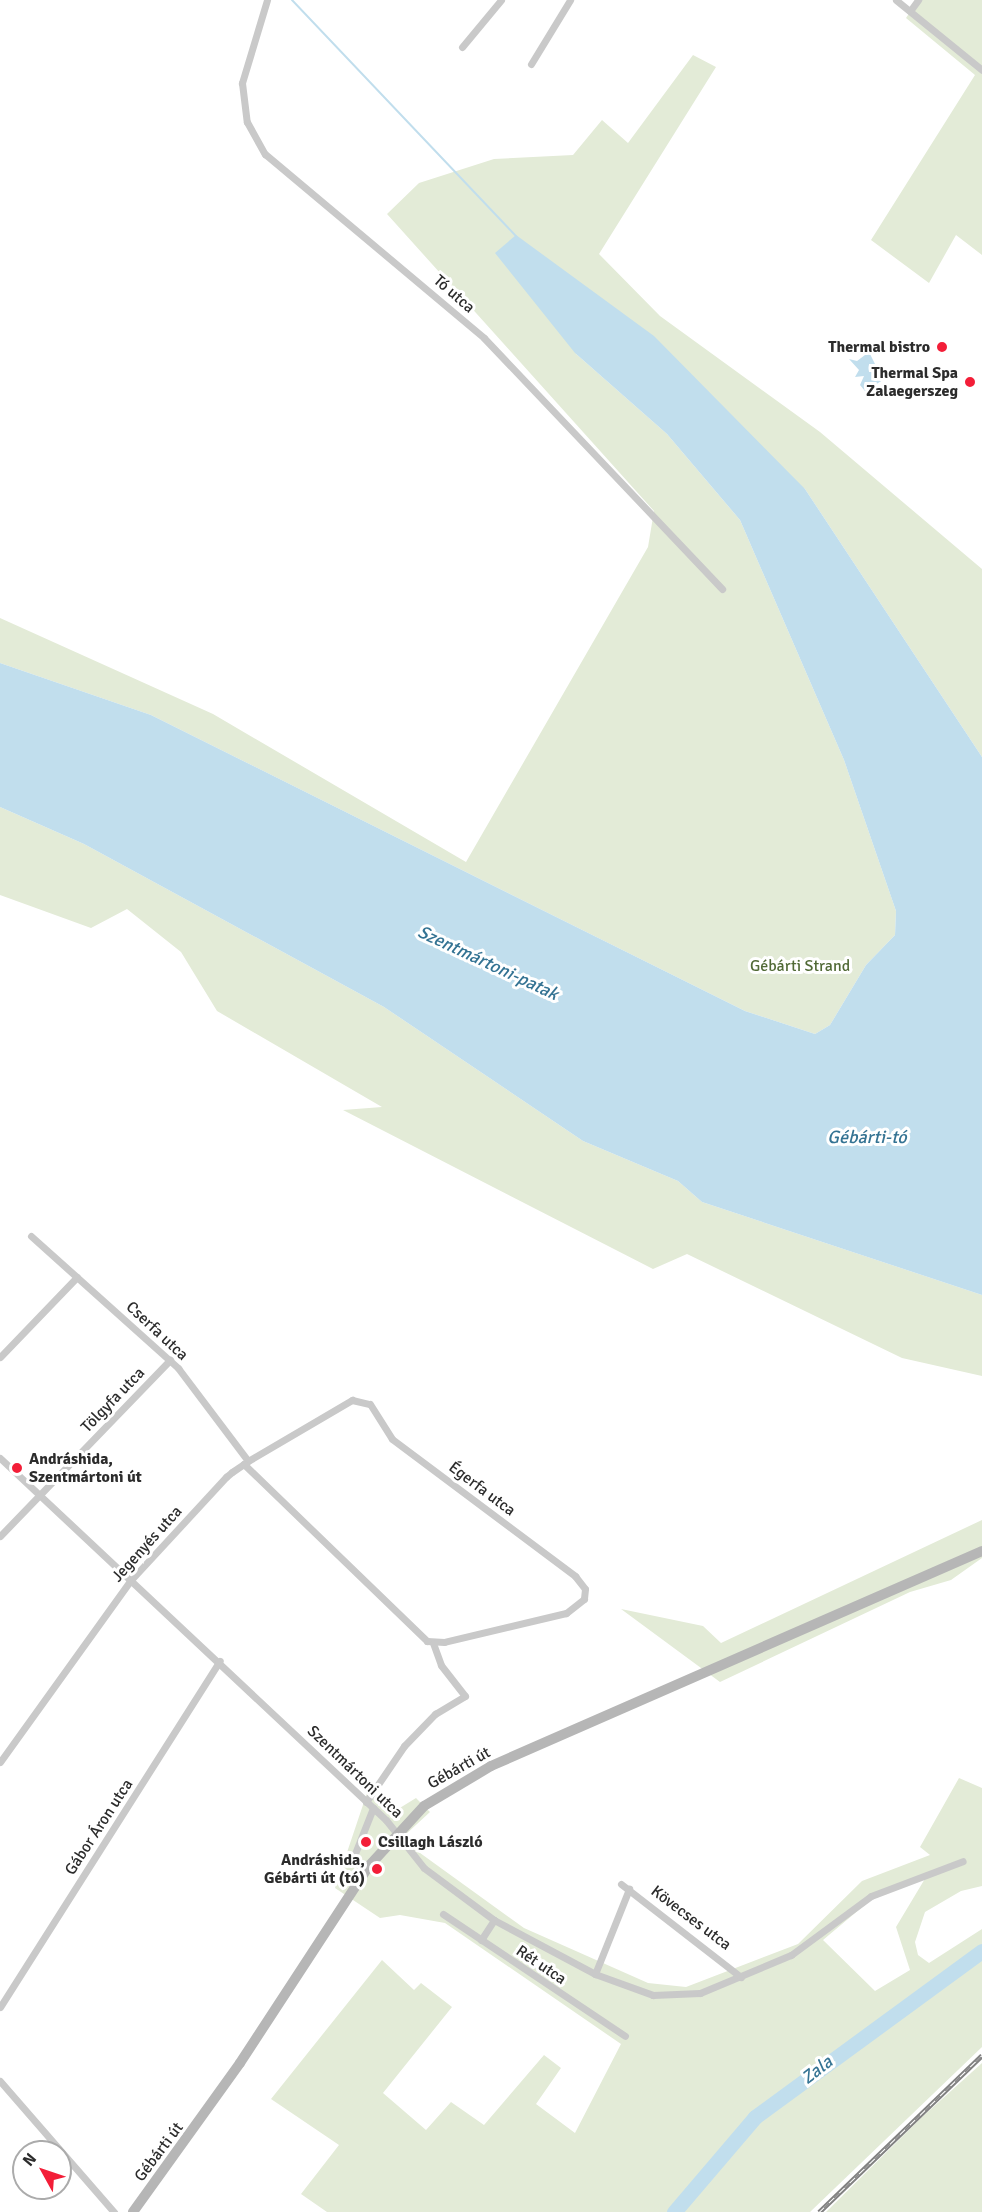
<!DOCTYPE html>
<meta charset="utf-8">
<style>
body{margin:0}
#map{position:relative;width:982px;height:2212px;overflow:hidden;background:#fff;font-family:Signika,sans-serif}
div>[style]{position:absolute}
.green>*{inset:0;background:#e3ebd7}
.water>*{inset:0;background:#c1deed}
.stream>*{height:2px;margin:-1px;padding:0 1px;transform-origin:1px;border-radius:1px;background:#c1deed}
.river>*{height:15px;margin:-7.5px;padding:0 7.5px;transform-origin:7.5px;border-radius:7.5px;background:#c1deed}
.minor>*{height:7px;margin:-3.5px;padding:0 3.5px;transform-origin:3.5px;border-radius:3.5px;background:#c9c9c9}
.secondary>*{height:10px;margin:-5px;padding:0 5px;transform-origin:5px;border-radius:5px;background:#b6b6b6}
.rail>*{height:4.5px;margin-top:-2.25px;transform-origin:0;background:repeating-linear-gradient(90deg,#fff 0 7px,#818181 0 14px);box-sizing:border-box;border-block:2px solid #818181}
.dots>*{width:16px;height:16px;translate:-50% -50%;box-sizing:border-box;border:3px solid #fff;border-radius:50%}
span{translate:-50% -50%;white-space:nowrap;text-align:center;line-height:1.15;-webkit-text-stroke:6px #fff;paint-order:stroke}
.street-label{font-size:16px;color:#2c2c2c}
.poi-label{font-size:16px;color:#2c2c2c;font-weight:700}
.right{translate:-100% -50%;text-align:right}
.left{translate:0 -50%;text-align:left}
.park-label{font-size:16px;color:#516a36}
.water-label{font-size:18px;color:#347393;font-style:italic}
.north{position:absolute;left:12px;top:2140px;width:60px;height:60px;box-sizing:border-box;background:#fff;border:2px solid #ababab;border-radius:50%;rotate:310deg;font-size:16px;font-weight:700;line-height:24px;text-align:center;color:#2c2c2c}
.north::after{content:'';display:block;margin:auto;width:21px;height:27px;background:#f31e38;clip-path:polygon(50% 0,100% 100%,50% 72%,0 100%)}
</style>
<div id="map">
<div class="green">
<div style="clip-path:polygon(918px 0,982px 0,982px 255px,956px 235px,929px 283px,871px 240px,975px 75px,906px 18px)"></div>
<div style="clip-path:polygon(693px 55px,716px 67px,599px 254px,660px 316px,820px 432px,982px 569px,982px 757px,805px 489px,575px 353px,667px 434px,740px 520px,844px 760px,896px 911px,895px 935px,866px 965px,830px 1025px,815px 1034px,745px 1011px,151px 715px,0 663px,0 618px,213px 714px,466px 862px,648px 547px,654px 511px,387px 214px,419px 183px,494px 159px,573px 155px,602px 120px,628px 143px)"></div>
<div style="clip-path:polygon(0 807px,84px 844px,384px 1007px,583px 1141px,678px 1181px,702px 1202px,982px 1295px,982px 1376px,902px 1358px,687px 1254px,653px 1269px,343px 1110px,382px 1107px,217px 1011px,181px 952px,127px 909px,91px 928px,0 895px)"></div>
<div style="clip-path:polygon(982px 1520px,982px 1558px,951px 1580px,910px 1592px,720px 1682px,621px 1609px,703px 1626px,721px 1643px)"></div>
<div style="clip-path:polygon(evenodd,959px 1778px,982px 1788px,982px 1886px,961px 1891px,925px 1912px,915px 1942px,918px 1955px,929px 1963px,982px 1929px,982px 2047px,810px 2212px,327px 2212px,301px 2194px,339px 2145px,271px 2099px,382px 1960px,414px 1990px,421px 1983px,452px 2007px,383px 2093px,426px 2130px,451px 2102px,484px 2125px,544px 2055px,561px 2068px,536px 2104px,575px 2133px,621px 2044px,445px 1923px,400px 1915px,380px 1918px,335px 1888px,367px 1793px,390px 1814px,416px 1798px,430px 1812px,404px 1836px,409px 1845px,524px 1928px,648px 1983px,686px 1987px,798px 1944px,862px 1881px,930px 1855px,920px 1847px,959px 1778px,926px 1877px,896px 1927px,910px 1970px,875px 1991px,823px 1940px,873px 1898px,926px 1877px)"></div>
<div style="clip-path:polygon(982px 2063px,982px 2212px,826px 2212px,921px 2118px)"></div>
</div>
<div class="water">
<div style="clip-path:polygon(516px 235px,654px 336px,805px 489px,982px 757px,982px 1295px,702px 1202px,678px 1181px,583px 1141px,384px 1007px,84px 844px,0 807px,0 663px,151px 715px,745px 1011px,815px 1034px,830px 1025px,866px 965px,895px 935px,896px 911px,844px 760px,740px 520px,667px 434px,575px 353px,495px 253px)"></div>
<div style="clip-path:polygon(869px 352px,883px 380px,865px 391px,860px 385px,864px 376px,855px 377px,859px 370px,849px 359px,857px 361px)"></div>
</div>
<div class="stream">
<div style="left:292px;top:0;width:327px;rotate:46.5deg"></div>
</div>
<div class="river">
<div style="left:674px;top:2212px;width:125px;rotate:-49.5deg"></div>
<div style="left:755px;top:2117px;width:281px;rotate:-36.2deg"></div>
</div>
<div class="minor">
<div style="left:267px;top:0;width:87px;rotate:106.8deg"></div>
<div style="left:242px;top:83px;width:39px;rotate:83deg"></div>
<div style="left:247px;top:122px;width:37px;rotate:61deg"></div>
<div style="left:265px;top:154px;width:286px;rotate:40deg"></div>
<div style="left:484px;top:338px;width:346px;rotate:46.5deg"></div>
<div style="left:896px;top:0;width:111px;rotate:39.1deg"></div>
<div style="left:910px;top:11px;width:14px;rotate:-54deg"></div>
<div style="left:462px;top:47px;width:61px;rotate:-50.3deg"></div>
<div style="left:531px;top:64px;width:75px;rotate:-58.6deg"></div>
<div style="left:31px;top:1236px;width:198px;rotate:41.9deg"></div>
<div style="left:178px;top:1368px;width:116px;rotate:53deg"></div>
<div style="left:0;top:1357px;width:111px;rotate:-46.1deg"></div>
<div style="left:0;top:1458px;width:529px;rotate:43.16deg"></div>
<div style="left:386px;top:1820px;width:61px;rotate:51.6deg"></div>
<div style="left:424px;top:1868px;width:87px;rotate:36.6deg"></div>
<div style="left:494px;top:1920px;width:115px;rotate:28.1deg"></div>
<div style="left:595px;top:1974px;width:62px;rotate:19.9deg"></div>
<div style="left:653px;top:1995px;width:47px;rotate:-2.4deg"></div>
<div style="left:700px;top:1993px;width:99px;rotate:-22.7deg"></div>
<div style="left:791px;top:1955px;width:99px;rotate:-36.4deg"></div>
<div style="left:871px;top:1896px;width:98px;rotate:-20.8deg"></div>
<div style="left:0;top:1536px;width:245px;rotate:-46deg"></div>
<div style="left:0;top:1762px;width:223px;rotate:-54.3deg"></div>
<div style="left:130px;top:1581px;width:142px;rotate:-47.3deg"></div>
<div style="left:226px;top:1477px;width:8px;rotate:-40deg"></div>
<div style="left:232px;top:1472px;width:14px;rotate:-34deg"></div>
<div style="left:244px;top:1464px;width:5px;rotate:-37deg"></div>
<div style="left:248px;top:1461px;width:121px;rotate:-30.4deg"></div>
<div style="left:352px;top:1400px;width:18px;rotate:13deg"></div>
<div style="left:370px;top:1404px;width:41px;rotate:57.8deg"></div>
<div style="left:392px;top:1439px;width:229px;rotate:36.8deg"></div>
<div style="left:575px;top:1576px;width:16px;rotate:52deg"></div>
<div style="left:585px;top:1589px;width:10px;rotate:96deg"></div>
<div style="left:584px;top:1599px;width:23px;rotate:142deg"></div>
<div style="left:566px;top:1613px;width:125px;rotate:166.6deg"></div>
<div style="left:444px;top:1642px;width:17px;rotate:-177deg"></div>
<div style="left:427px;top:1641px;width:255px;rotate:-136deg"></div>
<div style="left:366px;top:1802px;width:68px;rotate:-55.8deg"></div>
<div style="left:404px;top:1746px;width:45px;rotate:-45.9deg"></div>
<div style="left:435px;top:1714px;width:35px;rotate:-31deg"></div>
<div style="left:465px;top:1696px;width:39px;rotate:-128deg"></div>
<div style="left:441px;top:1665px;width:23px;rotate:-110deg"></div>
<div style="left:354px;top:1856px;width:52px;rotate:-68.4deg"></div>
<div style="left:621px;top:1884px;width:152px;rotate:37.8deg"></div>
<div style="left:443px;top:1914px;width:219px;rotate:33.8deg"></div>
<div style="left:481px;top:1940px;width:24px;rotate:-57deg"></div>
<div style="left:595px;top:1974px;width:92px;rotate:-68.2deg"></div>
<div style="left:0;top:2007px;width:410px;rotate:-57.6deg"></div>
<div style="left:0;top:2081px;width:174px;rotate:49deg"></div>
</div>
<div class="secondary">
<div style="left:133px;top:2212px;width:183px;rotate:-54.3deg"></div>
<div style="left:240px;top:2063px;width:235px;rotate:-56.8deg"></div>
<div style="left:369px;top:1866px;width:81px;rotate:-47.5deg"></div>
<div style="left:424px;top:1806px;width:78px;rotate:-30.8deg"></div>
<div style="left:491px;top:1766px;width:536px;rotate:-23.65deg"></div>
</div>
<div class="rail">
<div style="left:819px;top:2212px;width:226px;rotate:-43.9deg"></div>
</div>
<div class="dots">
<div style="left:942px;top:347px;background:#f31e38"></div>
<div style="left:970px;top:382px;background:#f31e38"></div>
<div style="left:17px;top:1468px;background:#f31e38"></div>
<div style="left:366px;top:1842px;background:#f31e38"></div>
<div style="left:377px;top:1869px;background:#f31e38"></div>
</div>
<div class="street-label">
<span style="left:454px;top:294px;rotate:41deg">Tó utca</span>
<span style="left:157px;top:1331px;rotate:43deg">Cserfa utca</span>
<span style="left:113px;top:1400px;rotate:-46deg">Tölgyfa utca</span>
<span style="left:482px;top:1489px;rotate:37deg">Égerfa utca</span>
<span style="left:147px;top:1544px;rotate:-48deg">Jegenyés utca</span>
<span style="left:459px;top:1768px;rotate:-29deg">Gébárti út</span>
<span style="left:355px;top:1772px;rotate:44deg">Szentmártoni utca</span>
<span style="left:99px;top:1827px;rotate:-57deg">Gábor Áron utca</span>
<span style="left:691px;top:1918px;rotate:37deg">Kövecses utca</span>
<span style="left:541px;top:1965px;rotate:34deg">Rét utca</span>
<span style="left:159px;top:2152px;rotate:-53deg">Gébárti út</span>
</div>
<div class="poi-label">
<span class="right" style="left:930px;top:347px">Thermal bistro</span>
<span class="right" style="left:958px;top:382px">Thermal Spa<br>Zalaegerszeg</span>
<span class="left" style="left:29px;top:1468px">Andráshida,<br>Szentmártoni út</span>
<span class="left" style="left:378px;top:1842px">Csillagh László</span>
<span class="right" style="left:365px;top:1869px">Andráshida,<br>Gébárti út (tó)</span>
</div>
<div class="park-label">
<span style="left:800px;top:966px">Gébárti Strand</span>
</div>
<div class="water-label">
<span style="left:488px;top:963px;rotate:25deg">Szentmártoni-patak</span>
<span style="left:867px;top:1137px">Gébárti-tó</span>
<span style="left:817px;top:2070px;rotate:-38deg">Zala</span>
</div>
<div class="north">N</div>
</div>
